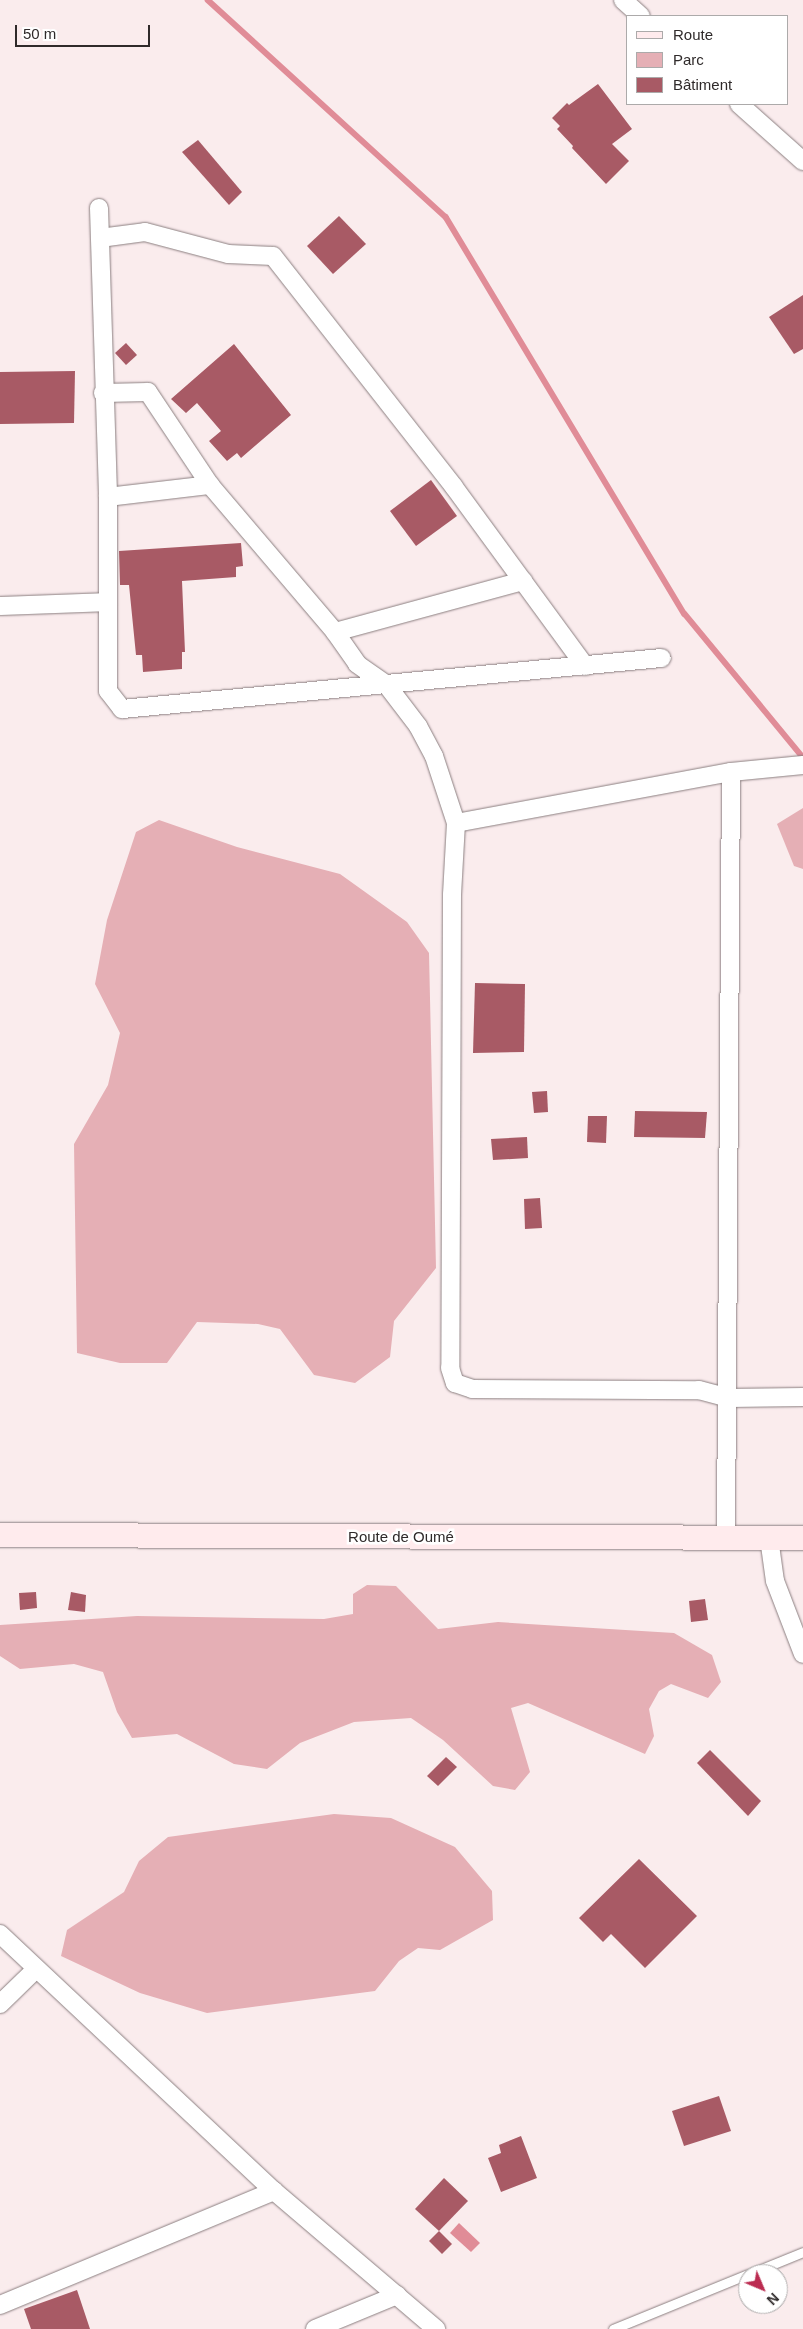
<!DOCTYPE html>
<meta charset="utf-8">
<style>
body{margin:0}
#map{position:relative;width:803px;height:2329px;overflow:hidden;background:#faeced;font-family:Arial,sans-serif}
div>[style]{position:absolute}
.green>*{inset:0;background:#e5afb5}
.water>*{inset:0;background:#e08c97}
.stream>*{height:5.5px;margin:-2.75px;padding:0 2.75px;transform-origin:2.75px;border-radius:2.75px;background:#e08c97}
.building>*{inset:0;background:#a85a65}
.roads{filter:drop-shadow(0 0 1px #8b7f80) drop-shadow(0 0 1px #8b7f80)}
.lane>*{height:9px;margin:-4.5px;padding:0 4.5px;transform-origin:4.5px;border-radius:4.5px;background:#fff}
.street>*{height:18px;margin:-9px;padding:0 9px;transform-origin:9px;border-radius:9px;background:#fff}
.secondary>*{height:24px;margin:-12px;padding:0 12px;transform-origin:12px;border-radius:12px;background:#ffebed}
span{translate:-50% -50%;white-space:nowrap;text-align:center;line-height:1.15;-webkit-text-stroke:5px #fff;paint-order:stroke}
.street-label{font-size:15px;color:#2f2a2a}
.legend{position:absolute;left:626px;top:15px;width:162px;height:90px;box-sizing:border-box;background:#fff;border:1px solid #acaaaa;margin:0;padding:6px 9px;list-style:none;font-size:15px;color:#2f2a2a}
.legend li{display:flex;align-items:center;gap:10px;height:25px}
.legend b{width:25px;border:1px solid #acaaaa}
.north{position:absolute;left:738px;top:2264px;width:50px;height:50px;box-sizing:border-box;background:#fff;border:1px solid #acaaaa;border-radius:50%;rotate:135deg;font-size:14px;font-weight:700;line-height:20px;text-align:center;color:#2f2a2a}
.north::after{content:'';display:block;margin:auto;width:18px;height:22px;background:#bb2b50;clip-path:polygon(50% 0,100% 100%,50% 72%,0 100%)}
.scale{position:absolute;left:15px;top:25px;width:135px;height:22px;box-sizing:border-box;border:2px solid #2f2a2a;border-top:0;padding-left:6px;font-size:15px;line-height:18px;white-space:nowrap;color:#2f2a2a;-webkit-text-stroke:4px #fff;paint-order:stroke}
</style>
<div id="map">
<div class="green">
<div style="clip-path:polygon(803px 808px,803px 869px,794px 866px,777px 824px)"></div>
<div style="clip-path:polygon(159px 820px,237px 847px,340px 874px,407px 922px,429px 953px,436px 1268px,394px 1321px,390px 1357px,355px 1383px,314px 1375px,280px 1329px,258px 1324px,197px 1322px,167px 1363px,120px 1363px,77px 1353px,74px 1144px,108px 1085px,120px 1033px,95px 984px,107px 920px,136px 832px)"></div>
<div style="clip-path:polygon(367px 1585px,396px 1586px,438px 1629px,498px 1622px,674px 1633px,712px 1655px,721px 1682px,708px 1698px,671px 1684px,659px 1691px,649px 1709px,654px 1736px,645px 1754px,528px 1703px,511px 1708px,530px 1772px,515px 1790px,493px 1786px,443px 1740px,411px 1718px,354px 1722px,300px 1743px,267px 1769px,234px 1764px,177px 1734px,132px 1738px,117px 1712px,103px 1672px,74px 1664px,20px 1669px,0 1656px,0 1625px,137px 1616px,324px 1619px,353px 1614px,353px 1594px)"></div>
<div style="clip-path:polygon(334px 1814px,391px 1818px,455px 1847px,492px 1891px,493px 1920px,440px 1950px,418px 1948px,399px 1961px,375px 1991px,207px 2013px,140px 1993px,61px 1956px,67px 1930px,124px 1892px,139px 1861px,168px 1837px)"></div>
</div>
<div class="water">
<div style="clip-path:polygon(459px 2223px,480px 2243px,471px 2252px,450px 2233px)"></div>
</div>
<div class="stream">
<div style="left:208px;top:0;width:322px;rotate:42.4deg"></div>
<div style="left:446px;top:217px;width:463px;rotate:59deg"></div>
<div style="left:685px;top:614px;width:185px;rotate:50.5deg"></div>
</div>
<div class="building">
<div style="clip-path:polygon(598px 84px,632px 129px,612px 144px,629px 161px,606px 184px,572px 148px,573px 146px,557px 129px,560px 126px,552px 118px,567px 103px,569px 105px)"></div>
<div style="clip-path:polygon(198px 140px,242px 192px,229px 205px,182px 152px)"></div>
<div style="clip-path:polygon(339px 216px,366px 244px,333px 274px,307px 246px)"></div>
<div style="clip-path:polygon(803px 295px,803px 349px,794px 354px,769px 317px)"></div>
<div style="clip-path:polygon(126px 343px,137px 355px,126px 365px,115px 353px)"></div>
<div style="clip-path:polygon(234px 344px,291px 415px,241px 458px,237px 453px,227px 461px,209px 441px,221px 431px,197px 403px,186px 413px,171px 399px)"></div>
<div style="clip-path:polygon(75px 371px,74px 423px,0 424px,0 372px)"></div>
<div style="clip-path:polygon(431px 480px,457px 516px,416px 546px,390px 511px)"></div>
<div style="clip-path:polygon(241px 543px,243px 566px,236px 567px,236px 577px,182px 581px,185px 652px,182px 652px,182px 669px,143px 672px,142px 655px,136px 655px,129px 585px,120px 585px,119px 551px)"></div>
<div style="clip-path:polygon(475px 983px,525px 984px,524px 1052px,473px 1053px)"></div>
<div style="clip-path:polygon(547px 1091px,548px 1112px,534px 1113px,532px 1092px)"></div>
<div style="clip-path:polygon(635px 1111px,707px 1112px,705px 1138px,634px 1137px)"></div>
<div style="clip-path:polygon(588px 1116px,607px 1116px,606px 1143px,587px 1142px)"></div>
<div style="clip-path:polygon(527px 1137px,528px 1158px,493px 1160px,491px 1139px)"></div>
<div style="clip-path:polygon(540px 1198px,542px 1228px,525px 1229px,524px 1199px)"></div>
<div style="clip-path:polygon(36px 1592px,37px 1608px,20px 1610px,19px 1593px)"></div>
<div style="clip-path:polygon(71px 1592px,86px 1595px,85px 1612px,68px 1610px)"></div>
<div style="clip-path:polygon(705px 1599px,708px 1620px,691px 1622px,689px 1601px)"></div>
<div style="clip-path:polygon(710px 1750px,761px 1801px,748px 1816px,697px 1763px)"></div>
<div style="clip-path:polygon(446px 1757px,457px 1767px,438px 1786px,427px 1776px)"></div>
<div style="clip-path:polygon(639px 1859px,697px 1916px,645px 1968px,611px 1934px,603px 1942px,579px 1918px)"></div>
<div style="clip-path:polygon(719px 2096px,731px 2131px,684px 2146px,672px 2111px)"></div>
<div style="clip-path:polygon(521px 2136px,537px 2178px,501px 2192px,488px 2158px,501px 2153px,499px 2145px)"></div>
<div style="clip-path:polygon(444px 2178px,468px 2201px,439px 2231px,415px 2209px)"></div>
<div style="clip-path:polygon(439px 2231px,452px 2244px,442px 2254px,429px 2241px)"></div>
<div style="clip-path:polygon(77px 2290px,90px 2329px,31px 2329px,24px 2309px)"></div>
</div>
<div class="roads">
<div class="lane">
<div style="left:749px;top:2274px;width:58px;rotate:-22.2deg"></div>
<div style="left:613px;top:2329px;width:146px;rotate:-22.2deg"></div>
</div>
<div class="street">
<div style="left:623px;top:0;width:24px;rotate:42deg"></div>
<div style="left:739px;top:104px;width:86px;rotate:41.7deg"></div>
<div style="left:99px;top:208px;width:289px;rotate:88.2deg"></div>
<div style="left:108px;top:497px;width:194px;rotate:90deg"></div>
<div style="left:108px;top:691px;width:23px;rotate:52deg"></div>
<div style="left:122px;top:709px;width:542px;rotate:-5.4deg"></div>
<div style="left:100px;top:238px;width:45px;rotate:-7.6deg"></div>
<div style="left:145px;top:232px;width:86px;rotate:14.8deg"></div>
<div style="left:228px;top:254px;width:45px;rotate:2.5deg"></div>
<div style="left:273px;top:256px;width:293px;rotate:51.9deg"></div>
<div style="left:454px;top:487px;width:222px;rotate:53.8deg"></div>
<div style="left:103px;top:393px;width:45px;rotate:-1.3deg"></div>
<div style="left:148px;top:392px;width:112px;rotate:56.3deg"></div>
<div style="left:210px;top:485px;width:193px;rotate:49.6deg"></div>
<div style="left:335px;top:632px;width:39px;rotate:55deg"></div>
<div style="left:357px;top:664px;width:35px;rotate:35deg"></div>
<div style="left:386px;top:684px;width:53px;rotate:52.7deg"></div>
<div style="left:418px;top:726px;width:34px;rotate:62deg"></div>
<div style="left:434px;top:756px;width:71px;rotate:71.8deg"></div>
<div style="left:456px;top:823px;width:72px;rotate:93.2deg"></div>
<div style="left:452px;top:895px;width:473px;rotate:90.2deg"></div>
<div style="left:450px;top:1368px;width:16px;rotate:72deg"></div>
<div style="left:455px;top:1383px;width:18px;rotate:19deg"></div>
<div style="left:472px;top:1389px;width:227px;rotate:0.3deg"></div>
<div style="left:699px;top:1390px;width:31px;rotate:15deg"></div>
<div style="left:729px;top:1398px;width:74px;rotate:-0.8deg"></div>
<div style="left:108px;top:497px;width:103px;rotate:-6.7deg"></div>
<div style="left:0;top:606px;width:108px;rotate:-2.1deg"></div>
<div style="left:335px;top:632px;width:195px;rotate:-15.2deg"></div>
<div style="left:456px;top:823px;width:280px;rotate:-10.5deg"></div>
<div style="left:731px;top:772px;width:72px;rotate:-5.6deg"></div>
<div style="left:726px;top:1538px;width:766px;rotate:-89.63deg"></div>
<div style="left:769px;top:1538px;width:43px;rotate:82.1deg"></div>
<div style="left:775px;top:1581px;width:78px;rotate:69deg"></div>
<div style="left:0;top:1934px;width:376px;rotate:43.2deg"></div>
<div style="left:274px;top:2191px;width:213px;rotate:40.4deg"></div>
<div style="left:0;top:2004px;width:49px;rotate:-44.2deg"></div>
<div style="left:0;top:2305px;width:297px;rotate:-22.6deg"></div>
<div style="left:315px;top:2329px;width:89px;rotate:-22.5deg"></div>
</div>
<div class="secondary">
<div style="left:0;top:1535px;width:803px;rotate:0.21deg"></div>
</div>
</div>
<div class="street-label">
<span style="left:401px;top:1537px">Route de Oumé</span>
</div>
<ul class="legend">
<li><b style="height:6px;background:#ffebed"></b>Route</li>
<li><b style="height:14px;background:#e5afb5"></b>Parc</li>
<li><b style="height:14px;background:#a85a65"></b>Bâtiment</li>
</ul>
<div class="north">N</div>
<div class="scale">50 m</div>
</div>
